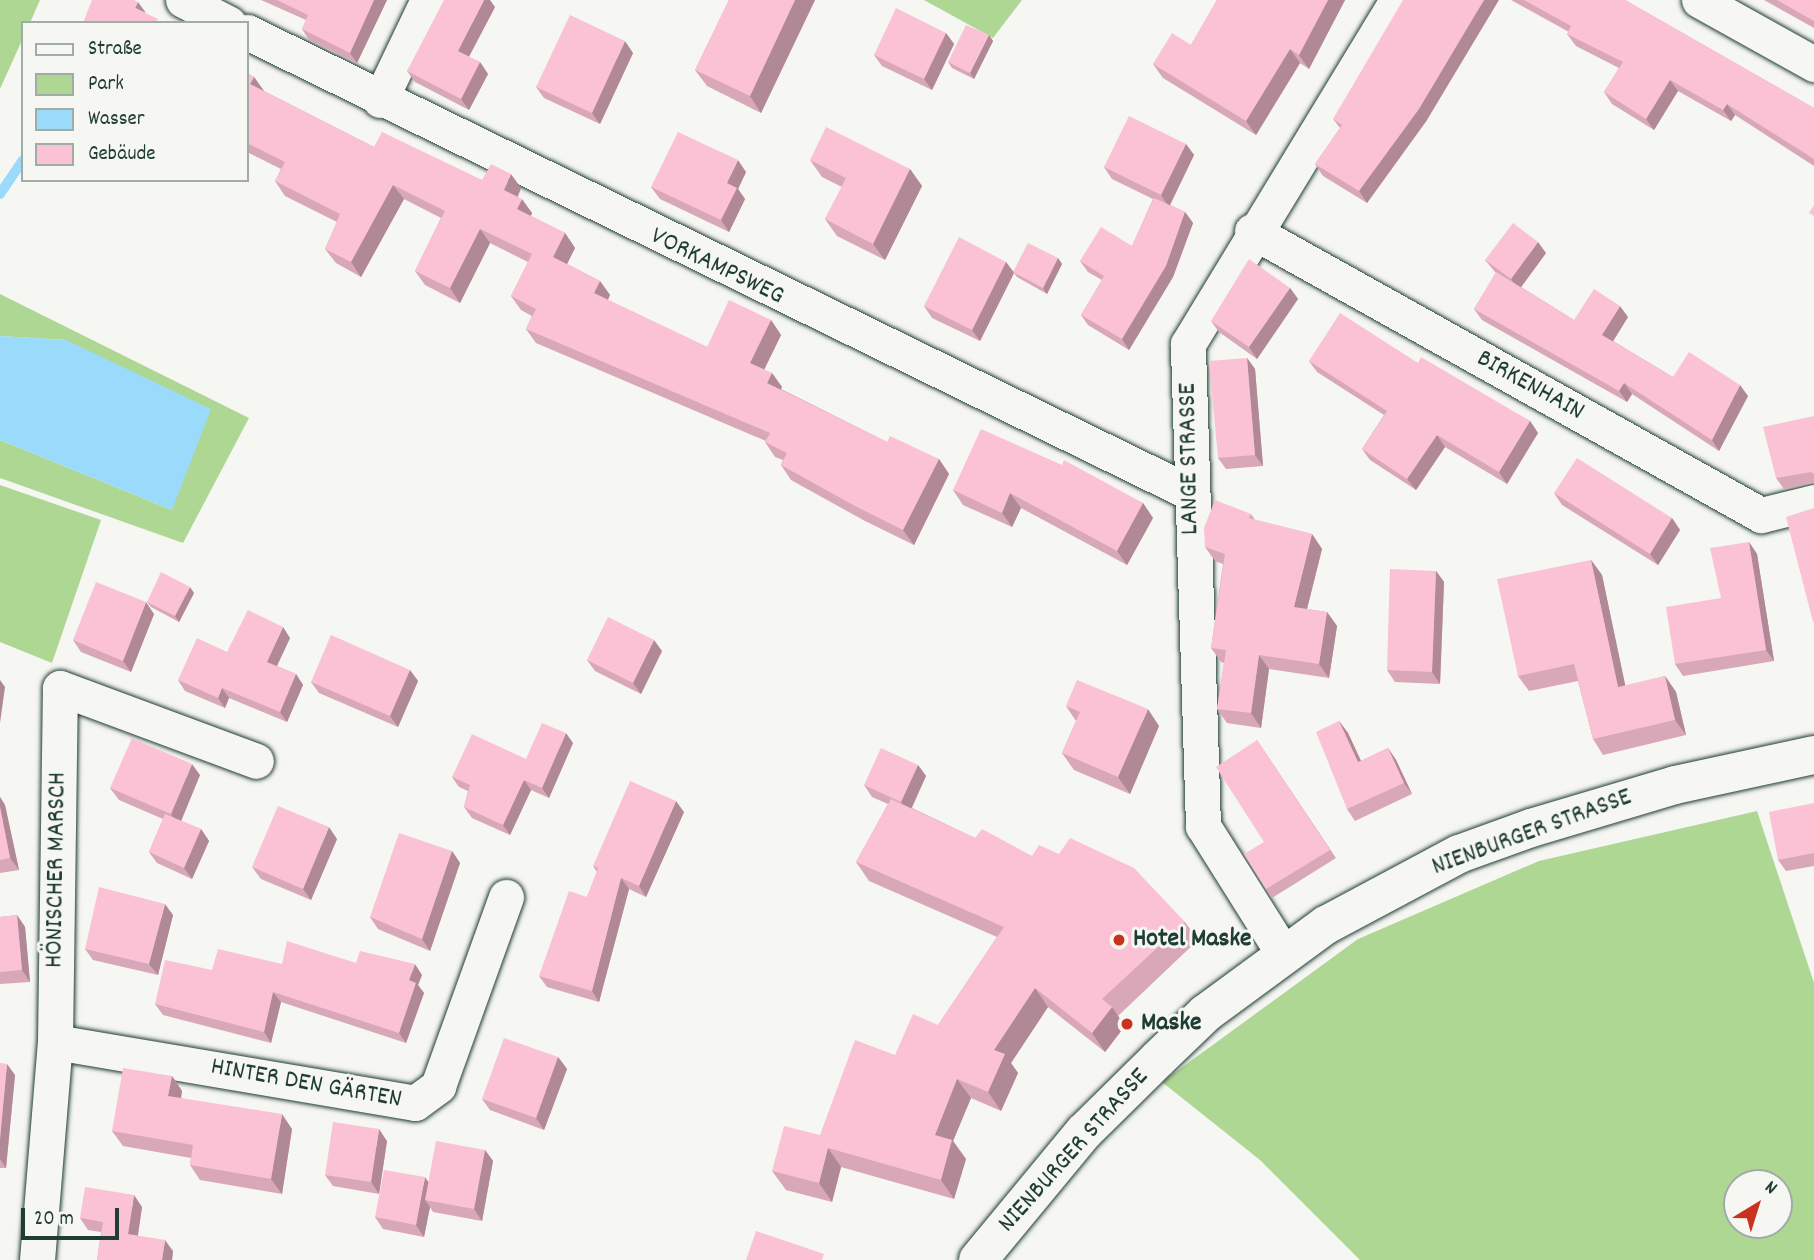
<!DOCTYPE html>
<meta charset="utf-8">
<style>
body{margin:0}
#map{position:relative;width:1814px;height:1260px;overflow:hidden;background:#f6f6f2;font-family:Dekko,sans-serif}
div>[style]{position:absolute}
.green>*{inset:0;background:#aed793}
.water>*{inset:0;background:#9adbfc}
.stream>*{height:10px;margin:-5px;padding:0 5px;transform-origin:5px;border-radius:5px;background:#9adbfc}
.roads{filter:drop-shadow(0 0 2px #1f3d34) drop-shadow(0 0 2px #1f3d34)}
.minor>*{height:35px;margin:-17.5px;padding:0 17.5px;transform-origin:17.5px;border-radius:17.5px;background:#f6f6f2}
.major>*{height:38px;margin:-19px;padding:0 19px;transform-origin:19px;border-radius:19px;background:#f6f6f2}
.wall>*{inset:0;background:#d8a7b8}
.shaded-wall>*{inset:0;background:#b08896}
.building>*{inset:0;background:#fbc2d6}
.dots>*{width:19px;height:19px;translate:-50% -50%;box-sizing:border-box;border:4px solid #f6f6f2;border-radius:50%}
span{translate:-50% -50%;white-space:nowrap;text-align:center;line-height:1.15;-webkit-text-stroke:6px #f6f6f2;paint-order:stroke}
.street-label{font-size:26px;color:#1f3d34}
.poi-label{font-size:26px;color:#1f3d34;font-weight:700}
.left{translate:0 -50%;text-align:left}
.legend{position:absolute;left:21px;top:21px;width:228px;height:161px;box-sizing:border-box;background:#f6f6f2;border:2px solid #a0aca6;margin:0;padding:9px 12px;list-style:none;font-size:21px;color:#1f3d34}
.legend li{display:flex;align-items:center;gap:14px;height:35px}
.legend b{width:35px;border:2px solid #a0aca6}
.north{position:absolute;left:1723px;top:1169px;width:70px;height:70px;box-sizing:border-box;background:#f6f6f2;border:2px solid #a0aca6;border-radius:50%;rotate:38deg;font-size:19px;font-weight:700;line-height:28px;text-align:center;color:#1f3d34}
.north::after{content:'';display:block;margin:auto;width:24px;height:32px;background:#c8321e;clip-path:polygon(50% 0,100% 100%,50% 72%,0 100%)}
.scale{position:absolute;left:21px;top:1208px;width:98px;height:32px;box-sizing:border-box;border:4px solid #1f3d34;border-top:0;padding-left:9px;font-size:21px;line-height:24px;white-space:nowrap;color:#1f3d34;-webkit-text-stroke:5px #f6f6f2;paint-order:stroke}
</style>
<div id="map">
<div class="green">
<div style="clip-path:polygon(0 0,40px 0,30px 23px,23px 23px,23px 38px,0 89px)"></div>
<div style="clip-path:polygon(924px 0,1022px 0,993px 38px)"></div>
<div style="clip-path:polygon(0 294px,249px 418px,183px 543px,0 478px,0 440px,172px 510px,66px 340px,0 336px)"></div>
<div style="clip-path:polygon(0 485px,101px 520px,52px 663px,0 642px)"></div>
<div style="clip-path:polygon(evenodd,1757px 811px,1814px 983px,1814px 1260px,1360px 1260px,1260px 1160px,1162px 1082px,1358px 939px,1539px 861px,1757px 811px,1737px 1183px,1779px 1183px,1779px 1225px,1737px 1225px,1737px 1183px)"></div>
</div>
<div class="water">
<div style="clip-path:polygon(0 336px,66px 340px,211px 409px,172px 510px,0 440px)"></div>
</div>
<div class="stream">
<div style="left:0;top:194px;width:41px;rotate:-55.9deg"></div>
</div>
<div class="roads">
<div class="minor">
<div style="left:183px;top:0;width:51px;rotate:27.1deg"></div>
<div style="left:1699px;top:0;width:132px;rotate:29.1deg"></div>
<div style="left:247px;top:32px;width:1051px;rotate:26.03deg"></div>
<div style="left:380px;top:100px;width:111px;rotate:-64.4deg"></div>
<div style="left:1252px;top:231px;width:583px;rotate:29.16deg"></div>
<div style="left:1761px;top:515px;width:55px;rotate:-13.8deg"></div>
<div style="left:1283px;top:953px;width:150px;rotate:-122.2deg"></div>
<div style="left:1203px;top:826px;width:482px;rotate:-91.8deg"></div>
<div style="left:1188px;top:344px;width:403px;rotate:-58.7deg"></div>
<div style="left:55px;top:1042px;width:365px;rotate:9.6deg"></div>
<div style="left:415px;top:1103px;width:29px;rotate:-36deg"></div>
<div style="left:438px;top:1086px;width:201px;rotate:-70.2deg"></div>
<div style="left:37px;top:1260px;width:219px;rotate:-85.3deg"></div>
<div style="left:55px;top:1042px;width:354px;rotate:-89.2deg"></div>
<div style="left:60px;top:688px;width:209px;rotate:20.4deg"></div>
</div>
<div class="major">
<div style="left:978px;top:1260px;width:166px;rotate:-50.4deg"></div>
<div style="left:1084px;top:1132px;width:104px;rotate:-44.6deg"></div>
<div style="left:1158px;top:1059px;width:66px;rotate:-43.8deg"></div>
<div style="left:1206px;top:1013px;width:149px;rotate:-36.3deg"></div>
<div style="left:1326px;top:925px;width:151px;rotate:-28.1deg"></div>
<div style="left:1459px;top:854px;width:77px;rotate:-19.9deg"></div>
<div style="left:1531px;top:828px;width:150px;rotate:-16.6deg"></div>
<div style="left:1675px;top:785px;width:142px;rotate:-12.2deg"></div>
</div>
</div>
<div class="wall">
<div style="clip-path:polygon(261px 0,387px 0,357px 63px,309px 40px,302px 29px,306px 20px)"></div>
<div style="clip-path:polygon(729px 0,815px 0,761px 113px,707px 86px,695px 70px)"></div>
<div style="clip-path:polygon(1217px 0,1345px 0,1309px 69px,1300px 63px,1256px 135px,1163px 78px,1153px 64px,1191px 45px)"></div>
<div style="clip-path:polygon(1511px 0,1625px 0,1814px 108px,1814px 166px,1735px 115px,1731px 121px,1678px 91px,1654px 130px,1612px 104px,1604px 92px,1619px 68px,1576px 46px,1567px 34px,1569px 32px)"></div>
<div style="clip-path:polygon(1764px 0,1814px 0,1814px 28px)"></div>
<div style="clip-path:polygon(495px 7px,469px 57px,480px 62px,488px 74px,469px 110px,415px 82px,407px 71px)"></div>
<div style="clip-path:polygon(946px 33px,954px 44px,932px 90px,882px 66px,874px 55px)"></div>
<div style="clip-path:polygon(989px 35px,993px 41px,974px 79px,952px 68px,948px 62px)"></div>
<div style="clip-path:polygon(633px 53px,600px 124px,544px 98px,536px 87px)"></div>
<div style="clip-path:polygon(247px 73px,254px 77px,264px 91px,374px 147px,482px 180px,521px 188px,518px 197px,532px 213px,531px 216px,565px 233px,575px 248px,567px 264px,600px 281px,610px 295px,608px 300px,707px 347px,771px 320px,781px 335px,764px 370px,772px 373px,782px 387px,781px 389px,887px 442px,939px 459px,949px 474px,914px 545px,865px 521px,791px 480px,781px 465px,783px 460px,775px 457px,765px 442px,766px 441px,536px 343px,526px 329px,532px 316px,521px 310px,511px 296px,528px 262px,490px 243px,460px 303px,425px 285px,415px 271px,441px 218px,404px 199px,361px 277px,336px 263px,325px 249px,337px 222px,285px 196px,275px 181px,281px 169px,247px 152px)"></div>
<div style="clip-path:polygon(1333px 119px,1427px 120px,1367px 203px,1323px 176px,1315px 164px,1340px 128px)"></div>
<div style="clip-path:polygon(1186px 144px,1194px 155px,1170px 205px,1185px 212px,1193px 223px,1173px 277px,1129px 350px,1088px 325px,1081px 315px,1102px 280px,1088px 272px,1080px 261px,1132px 246px,1153px 199px,1112px 179px,1104px 167px)"></div>
<div style="clip-path:polygon(810px 160px,910px 169px,922px 186px,885px 260px,837px 236px,825px 219px,842px 187px,822px 177px)"></div>
<div style="clip-path:polygon(746px 172px,738px 189px,745px 199px,729px 232px,660px 199px,651px 187px)"></div>
<div style="clip-path:polygon(1546px 253px,1521px 287px,1574px 320px,1628px 317px,1613px 341px,1673px 377px,1748px 396px,1719px 451px,1632px 394px,1627px 402px,1482px 320px,1474px 309px,1496px 273px,1485px 260px)"></div>
<div style="clip-path:polygon(1058px 258px,1062px 264px,1047px 294px,1017px 277px,1014px 273px,980px 341px,932px 318px,924px 306px,1006px 262px,1013px 271px)"></div>
<div style="clip-path:polygon(1290px 288px,1298px 299px,1257px 359px,1219px 332px,1211px 321px)"></div>
<div style="clip-path:polygon(1247px 358px,1255px 369px,1263px 466px,1226px 469px,1218px 458px)"></div>
<div style="clip-path:polygon(1309px 361px,1418px 363px,1530px 421px,1538px 433px,1507px 484px,1445px 447px,1416px 490px,1370px 460px,1362px 449px,1384px 415px,1317px 372px)"></div>
<div style="clip-path:polygon(1814px 416px,1814px 483px,1784px 489px,1776px 478px)"></div>
<div style="clip-path:polygon(1062px 465px,1143px 503px,1153px 518px,1127px 565px,1021px 508px,1012px 527px,963px 505px,953px 490px)"></div>
<div style="clip-path:polygon(1554px 493px,1672px 518px,1680px 530px,1658px 565px,1562px 505px)"></div>
<div style="clip-path:polygon(1251px 514px,1255px 520px,1312px 534px,1322px 549px,1307px 609px,1327px 612px,1337px 626px,1329px 678px,1269px 669px,1261px 728px,1227px 723px,1217px 709px,1224px 663px,1221px 662px,1211px 648px,1223px 564px,1215px 561px,1205px 547px)"></div>
<div style="clip-path:polygon(1749px 542px,1757px 554px,1774px 661px,1683px 676px,1675px 664px,1721px 598px)"></div>
<div style="clip-path:polygon(1591px 560px,1602px 575px,1625px 686px,1665px 676px,1676px 692px,1686px 735px,1603px 755px,1593px 739px,1578px 681px,1529px 691px,1518px 676px)"></div>
<div style="clip-path:polygon(1436px 571px,1444px 582px,1440px 684px,1395px 682px,1387px 670px)"></div>
<div style="clip-path:polygon(194px 593px,179px 622px,151px 607px,147px 602px)"></div>
<div style="clip-path:polygon(154px 614px,131px 672px,81px 652px,73px 640px)"></div>
<div style="clip-path:polygon(290px 638px,277px 666px,296px 674px,303px 685px,287px 722px,229px 698px,225px 708px,185px 691px,178px 680px,227px 652px)"></div>
<div style="clip-path:polygon(662px 651px,641px 694px,595px 671px,587px 660px)"></div>
<div style="clip-path:polygon(410px 670px,418px 681px,398px 727px,319px 693px,311px 682px)"></div>
<div style="clip-path:polygon(1066px 706px,1159px 726px,1130px 794px,1074px 770px,1062px 753px,1076px 721px)"></div>
<div style="clip-path:polygon(1339px 721px,1348px 733px,1361px 761px,1388px 748px,1396px 760px,1412px 794px,1355px 821px,1347px 809px)"></div>
<div style="clip-path:polygon(1257px 740px,1336px 858px,1272px 898px,1266px 889px,1264px 842px)"></div>
<div style="clip-path:polygon(573px 743px,549px 798px,531px 790px,510px 835px,472px 818px,464px 807px,468px 791px,459px 787px,452px 777px,526px 759px)"></div>
<div style="clip-path:polygon(918px 765px,926px 776px,912px 808px,975px 838px,1032px 856px,1185px 922px,1198px 940px,1118px 1016px,1125px 1026px,1105px 1052px,1048px 1007px,1011px 1063px,1018px 1073px,1001px 1111px,971px 1098px,953px 1141px,966px 1159px,954px 1199px,841px 1167px,832px 1202px,786px 1190px,772px 1171px,820px 1135px,895px 1055px,938px 1025px,997px 937px,869px 881px,856px 862px,888px 804px,872px 797px,864px 785px)"></div>
<div style="clip-path:polygon(200px 775px,181px 821px,201px 829px,209px 841px,192px 879px,157px 863px,149px 852px,163px 819px,119px 800px,110px 788px)"></div>
<div style="clip-path:polygon(0 797px,5px 805px,19px 870px,0 873px)"></div>
<div style="clip-path:polygon(1814px 803px,1814px 866px,1786px 871px,1778px 860px)"></div>
<div style="clip-path:polygon(684px 812px,646px 897px,629px 889px,599px 1002px,547px 987px,539px 976px,587px 897px,597px 872px,593px 866px)"></div>
<div style="clip-path:polygon(337px 839px,311px 900px,261px 879px,252px 867px)"></div>
<div style="clip-path:polygon(452px 851px,460px 863px,430px 951px,378px 929px,370px 917px)"></div>
<div style="clip-path:polygon(17px 915px,25px 927px,30px 982px,0 984px,0 917px)"></div>
<div style="clip-path:polygon(173px 915px,158px 975px,93px 960px,85px 949px)"></div>
<div style="clip-path:polygon(356px 963px,422px 975px,418px 985px,424px 993px,406px 1043px,281px 1002px,271px 1043px,163px 1015px,155px 1004px,212px 970px,282px 964px)"></div>
<div style="clip-path:polygon(558px 1057px,567px 1069px,544px 1130px,490px 1110px,482px 1099px)"></div>
<div style="clip-path:polygon(0 1063px,15px 1075px,6px 1168px,0 1168px)"></div>
<div style="clip-path:polygon(172px 1076px,182px 1091px,181px 1098px,292px 1129px,282px 1194px,200px 1180px,190px 1165px,191px 1158px,123px 1146px,112px 1131px)"></div>
<div style="clip-path:polygon(387px 1141px,379px 1194px,333px 1186px,325px 1175px)"></div>
<div style="clip-path:polygon(485px 1150px,493px 1161px,482px 1221px,433px 1212px,430px 1207px,424px 1237px,383px 1229px,375px 1217px,428px 1182px)"></div>
<div style="clip-path:polygon(142px 1207px,138px 1236px,173px 1251px,172px 1260px,97px 1260px,101px 1232px,88px 1230px,80px 1218px)"></div>
</div>
<div class="shaded-wall">
<div style="clip-path:polygon(374px 0,387px 0,357px 63px,350px 53px)"></div>
<div style="clip-path:polygon(484px 0,490px 0,495px 7px,466px 62px,458px 51px)"></div>
<div style="clip-path:polygon(795px 0,815px 0,761px 113px,750px 96px)"></div>
<div style="clip-path:polygon(1328px 0,1345px 0,1309px 69px,1299px 55px)"></div>
<div style="clip-path:polygon(1484px 0,1499px 0,1427px 120px,1367px 203px,1359px 191px)"></div>
<div style="clip-path:polygon(138px 2px,146px 13px,135px 8px)"></div>
<div style="clip-path:polygon(946px 33px,954px 44px,932px 90px,924px 79px)"></div>
<div style="clip-path:polygon(989px 35px,993px 41px,974px 79px,970px 73px)"></div>
<div style="clip-path:polygon(625px 41px,633px 53px,600px 124px,592px 113px)"></div>
<div style="clip-path:polygon(1290px 49px,1300px 63px,1256px 135px,1246px 121px)"></div>
<div style="clip-path:polygon(480px 62px,488px 74px,469px 110px,461px 99px)"></div>
<div style="clip-path:polygon(254px 77px,264px 91px,250px 84px)"></div>
<div style="clip-path:polygon(1670px 80px,1678px 91px,1654px 130px,1646px 119px)"></div>
<div style="clip-path:polygon(1727px 104px,1735px 115px,1731px 121px,1723px 110px)"></div>
<div style="clip-path:polygon(1186px 144px,1194px 155px,1169px 207px,1161px 195px)"></div>
<div style="clip-path:polygon(738px 160px,746px 172px,738px 189px,745px 199px,729px 232px,721px 220px,727px 183px)"></div>
<div style="clip-path:polygon(910px 169px,922px 186px,885px 260px,873px 244px)"></div>
<div style="clip-path:polygon(511px 174px,521px 188px,514px 204px,504px 190px)"></div>
<div style="clip-path:polygon(393px 185px,404px 199px,361px 277px,351px 262px)"></div>
<div style="clip-path:polygon(522px 199px,532px 213px,527px 224px,517px 209px)"></div>
<div style="clip-path:polygon(1185px 212px,1193px 223px,1173px 277px,1129px 350px,1122px 339px)"></div>
<div style="clip-path:polygon(480px 229px,490px 243px,460px 303px,450px 288px)"></div>
<div style="clip-path:polygon(565px 233px,575px 248px,563px 272px,553px 257px)"></div>
<div style="clip-path:polygon(1538px 242px,1546px 253px,1519px 290px,1511px 279px)"></div>
<div style="clip-path:polygon(1058px 258px,1062px 264px,1047px 294px,1043px 288px)"></div>
<div style="clip-path:polygon(1006px 262px,1014px 273px,980px 341px,972px 330px)"></div>
<div style="clip-path:polygon(600px 281px,610px 295px,604px 307px,594px 293px)"></div>
<div style="clip-path:polygon(1290px 288px,1298px 299px,1257px 359px,1249px 347px)"></div>
<div style="clip-path:polygon(1620px 306px,1628px 317px,1610px 346px,1602px 335px)"></div>
<div style="clip-path:polygon(771px 320px,781px 335px,760px 378px,750px 363px)"></div>
<div style="clip-path:polygon(1247px 358px,1255px 369px,1263px 466px,1255px 455px)"></div>
<div style="clip-path:polygon(772px 373px,782px 387px,777px 397px,767px 383px)"></div>
<div style="clip-path:polygon(1624px 383px,1632px 394px,1627px 402px,1619px 391px)"></div>
<div style="clip-path:polygon(1740px 385px,1748px 396px,1719px 451px,1712px 440px)"></div>
<div style="clip-path:polygon(1530px 421px,1538px 433px,1507px 484px,1499px 472px)"></div>
<div style="clip-path:polygon(1437px 435px,1445px 447px,1416px 490px,1407px 479px)"></div>
<div style="clip-path:polygon(939px 459px,949px 474px,914px 545px,903px 530px)"></div>
<div style="clip-path:polygon(1010px 493px,1021px 508px,1012px 527px,1002px 513px)"></div>
<div style="clip-path:polygon(1143px 503px,1153px 518px,1127px 565px,1117px 551px)"></div>
<div style="clip-path:polygon(1672px 518px,1680px 530px,1658px 565px,1650px 554px)"></div>
<div style="clip-path:polygon(1312px 534px,1322px 549px,1304px 621px,1294px 607px)"></div>
<div style="clip-path:polygon(1749px 542px,1757px 554px,1774px 661px,1766px 650px)"></div>
<div style="clip-path:polygon(1591px 560px,1602px 575px,1629px 703px,1618px 687px)"></div>
<div style="clip-path:polygon(1436px 571px,1444px 582px,1440px 684px,1432px 672px)"></div>
<div style="clip-path:polygon(190px 587px,194px 593px,179px 622px,175px 616px)"></div>
<div style="clip-path:polygon(146px 602px,154px 614px,131px 672px,123px 661px)"></div>
<div style="clip-path:polygon(1327px 612px,1337px 626px,1329px 678px,1319px 664px)"></div>
<div style="clip-path:polygon(283px 627px,290px 638px,274px 672px,267px 662px)"></div>
<div style="clip-path:polygon(654px 640px,662px 651px,641px 694px,633px 683px)"></div>
<div style="clip-path:polygon(1259px 655px,1269px 669px,1261px 728px,1251px 713px)"></div>
<div style="clip-path:polygon(410px 670px,418px 681px,398px 727px,390px 716px)"></div>
<div style="clip-path:polygon(296px 674px,303px 685px,287px 722px,280px 712px)"></div>
<div style="clip-path:polygon(1665px 676px,1676px 692px,1686px 735px,1675px 720px)"></div>
<div style="clip-path:polygon(0 680px,5px 687px,0 723px)"></div>
<div style="clip-path:polygon(222px 688px,229px 698px,225px 708px,218px 698px)"></div>
<div style="clip-path:polygon(1148px 709px,1159px 726px,1130px 794px,1118px 777px)"></div>
<div style="clip-path:polygon(1339px 721px,1348px 733px,1367px 774px,1358px 762px)"></div>
<div style="clip-path:polygon(566px 733px,573px 743px,549px 798px,542px 788px)"></div>
<div style="clip-path:polygon(1388px 748px,1396px 760px,1412px 794px,1404px 783px)"></div>
<div style="clip-path:polygon(192px 764px,200px 775px,179px 826px,171px 814px)"></div>
<div style="clip-path:polygon(918px 765px,926px 776px,909px 813px,901px 802px)"></div>
<div style="clip-path:polygon(524px 780px,531px 790px,510px 835px,503px 825px)"></div>
<div style="clip-path:polygon(0 797px,5px 805px,19px 870px,10px 858px,0 807px)"></div>
<div style="clip-path:polygon(676px 801px,684px 812px,646px 897px,639px 886px)"></div>
<div style="clip-path:polygon(329px 827px,337px 839px,311px 900px,303px 889px)"></div>
<div style="clip-path:polygon(201px 829px,209px 841px,192px 879px,184px 868px)"></div>
<div style="clip-path:polygon(452px 851px,460px 863px,430px 951px,422px 939px)"></div>
<div style="clip-path:polygon(621px 878px,629px 889px,599px 1002px,592px 991px)"></div>
<div style="clip-path:polygon(165px 904px,173px 915px,158px 975px,149px 964px)"></div>
<div style="clip-path:polygon(17px 915px,25px 927px,30px 982px,22px 970px)"></div>
<div style="clip-path:polygon(415px 964px,422px 975px,418px 985px,424px 993px,406px 1043px,399px 1033px,409px 980px)"></div>
<div style="clip-path:polygon(1035px 988px,1048px 1007px,1011px 1063px,1018px 1073px,1001px 1111px,988px 1092px,994px 1050px)"></div>
<div style="clip-path:polygon(273px 992px,281px 1002px,271px 1043px,264px 1032px)"></div>
<div style="clip-path:polygon(1112px 1007px,1125px 1026px,1105px 1052px,1092px 1033px)"></div>
<div style="clip-path:polygon(558px 1057px,567px 1069px,544px 1130px,536px 1118px)"></div>
<div style="clip-path:polygon(7px 1064px,15px 1075px,6px 1168px,0 1159px,0 1139px)"></div>
<div style="clip-path:polygon(172px 1076px,182px 1091px,179px 1111px,168px 1096px)"></div>
<div style="clip-path:polygon(957px 1079px,971px 1098px,953px 1141px,966px 1159px,954px 1199px,941px 1180px,935px 1135px)"></div>
<div style="clip-path:polygon(282px 1114px,292px 1129px,282px 1194px,271px 1179px)"></div>
<div style="clip-path:polygon(379px 1129px,387px 1141px,379px 1194px,371px 1182px)"></div>
<div style="clip-path:polygon(828px 1148px,841px 1167px,832px 1202px,819px 1183px)"></div>
<div style="clip-path:polygon(485px 1150px,493px 1161px,482px 1221px,474px 1209px)"></div>
<div style="clip-path:polygon(425px 1177px,433px 1189px,425px 1200px,430px 1207px,424px 1237px,416px 1225px)"></div>
<div style="clip-path:polygon(134px 1195px,142px 1207px,136px 1246px,128px 1234px)"></div>
<div style="clip-path:polygon(165px 1240px,173px 1251px,172px 1260px,162px 1260px)"></div>
</div>
<div class="building">
<div style="clip-path:polygon(92px 0,134px 0,138px 2px,135px 8px,158px 19px,156px 23px,83px 23px)"></div>
<div style="clip-path:polygon(277px 0,374px 0,350px 53px,302px 29px,308px 15px)"></div>
<div style="clip-path:polygon(444px 0,484px 0,458px 51px,480px 62px,461px 99px,407px 71px)"></div>
<div style="clip-path:polygon(729px 0,795px 0,750px 96px,695px 70px)"></div>
<div style="clip-path:polygon(1217px 0,1328px 0,1299px 55px,1290px 49px,1246px 121px,1153px 64px,1172px 33px,1191px 45px)"></div>
<div style="clip-path:polygon(1403px 0,1484px 0,1419px 109px,1359px 191px,1315px 164px,1342px 125px,1333px 119px)"></div>
<div style="clip-path:polygon(1524px 0,1625px 0,1814px 108px,1814px 159px,1727px 104px,1723px 110px,1670px 80px,1646px 119px,1604px 92px,1623px 62px,1567px 34px,1571px 26px)"></div>
<div style="clip-path:polygon(1777px 0,1814px 0,1814px 21px)"></div>
<div style="clip-path:polygon(896px 8px,946px 33px,924px 79px,874px 55px)"></div>
<div style="clip-path:polygon(570px 15px,625px 41px,592px 113px,536px 87px)"></div>
<div style="clip-path:polygon(966px 25px,989px 35px,970px 73px,948px 62px)"></div>
<div style="clip-path:polygon(247px 73px,254px 77px,250px 84px,374px 147px,382px 132px,482px 180px,491px 164px,511px 174px,504px 190px,522px 199px,517px 209px,565px 233px,553px 257px,600px 281px,594px 293px,707px 347px,729px 300px,771px 320px,750px 363px,772px 373px,767px 383px,887px 442px,890px 436px,939px 459px,903px 530px,855px 506px,781px 465px,787px 453px,765px 442px,770px 433px,526px 329px,536px 309px,511px 296px,532px 254px,480px 229px,450px 288px,415px 271px,445px 211px,393px 185px,351px 262px,325px 249px,340px 214px,275px 181px,285px 162px,247px 143px)"></div>
<div style="clip-path:polygon(1129px 116px,1186px 144px,1161px 195px,1104px 167px)"></div>
<div style="clip-path:polygon(826px 127px,910px 169px,873px 244px,825px 219px,846px 178px,810px 160px)"></div>
<div style="clip-path:polygon(678px 132px,738px 160px,727px 183px,737px 188px,721px 220px,651px 187px)"></div>
<div style="clip-path:polygon(1154px 198px,1185px 212px,1166px 266px,1122px 339px,1081px 315px,1104px 276px,1080px 261px,1101px 227px,1132px 246px)"></div>
<div style="clip-path:polygon(1814px 205px,1814px 216px,1809px 213px)"></div>
<div style="clip-path:polygon(1513px 223px,1538px 242px,1511px 279px,1485px 260px)"></div>
<div style="clip-path:polygon(959px 237px,1006px 262px,972px 330px,924px 306px)"></div>
<div style="clip-path:polygon(1028px 243px,1058px 258px,1043px 288px,1013px 272px)"></div>
<div style="clip-path:polygon(1249px 259px,1290px 288px,1249px 347px,1211px 321px)"></div>
<div style="clip-path:polygon(1496px 272px,1574px 320px,1594px 289px,1620px 306px,1602px 335px,1673px 377px,1689px 352px,1740px 385px,1712px 440px,1624px 383px,1619px 391px,1474px 309px)"></div>
<div style="clip-path:polygon(1340px 313px,1418px 363px,1421px 357px,1530px 421px,1499px 472px,1437px 435px,1407px 479px,1362px 449px,1387px 411px,1309px 361px)"></div>
<div style="clip-path:polygon(1247px 358px,1255px 455px,1218px 458px,1209px 361px)"></div>
<div style="clip-path:polygon(1814px 416px,1814px 474px,1811px 472px,1776px 478px,1763px 427px)"></div>
<div style="clip-path:polygon(981px 429px,1062px 465px,1064px 460px,1143px 503px,1117px 551px,1010px 493px,1002px 513px,953px 490px)"></div>
<div style="clip-path:polygon(1577px 458px,1672px 518px,1650px 554px,1554px 493px)"></div>
<div style="clip-path:polygon(1215px 500px,1251px 514px,1249px 518px,1312px 534px,1294px 607px,1327px 612px,1319px 664px,1259px 655px,1251px 713px,1217px 709px,1226px 650px,1211px 648px,1225px 554px,1205px 547px,1204px 528px)"></div>
<div style="clip-path:polygon(1814px 508px,1814px 622px,1813px 622px,1786px 517px)"></div>
<div style="clip-path:polygon(1749px 542px,1766px 650px,1675px 664px,1666px 607px,1721px 598px,1710px 548px)"></div>
<div style="clip-path:polygon(1591px 560px,1618px 687px,1665px 676px,1675px 720px,1593px 739px,1574px 664px,1518px 676px,1497px 579px)"></div>
<div style="clip-path:polygon(1390px 569px,1436px 571px,1432px 672px,1387px 670px)"></div>
<div style="clip-path:polygon(161px 572px,190px 587px,175px 616px,147px 602px)"></div>
<div style="clip-path:polygon(96px 582px,146px 602px,123px 661px,73px 640px)"></div>
<div style="clip-path:polygon(248px 610px,283px 627px,267px 662px,296px 674px,280px 712px,222px 688px,218px 698px,178px 680px,197px 638px,227px 652px)"></div>
<div style="clip-path:polygon(608px 617px,654px 640px,633px 683px,587px 660px)"></div>
<div style="clip-path:polygon(331px 635px,410px 670px,390px 716px,311px 682px)"></div>
<div style="clip-path:polygon(1077px 680px,1148px 709px,1118px 777px,1062px 753px,1080px 712px,1066px 706px)"></div>
<div style="clip-path:polygon(1339px 721px,1358px 762px,1388px 748px,1404px 783px,1347px 809px,1316px 732px)"></div>
<div style="clip-path:polygon(542px 723px,566px 733px,542px 788px,524px 780px,503px 825px,464px 807px,470px 785px,452px 777px,472px 734px,526px 759px)"></div>
<div style="clip-path:polygon(132px 738px,192px 764px,171px 814px,110px 788px)"></div>
<div style="clip-path:polygon(1257px 740px,1330px 850px,1266px 889px,1244px 854px,1264px 842px,1216px 767px)"></div>
<div style="clip-path:polygon(881px 748px,918px 765px,901px 802px,864px 785px)"></div>
<div style="clip-path:polygon(630px 781px,676px 801px,639px 886px,621px 878px,592px 991px,539px 976px,569px 891px,587px 897px,598px 868px,593px 866px)"></div>
<div style="clip-path:polygon(891px 799px,975px 838px,982px 829px,1032px 856px,1039px 845px,1059px 854px,1070px 838px,1134px 868px,1185px 922px,1102px 999px,1112px 1007px,1092px 1033px,1035px 988px,994px 1050px,1005px 1054px,988px 1092px,957px 1079px,935px 1135px,952px 1140px,941px 1180px,828px 1148px,819px 1183px,772px 1171px,784px 1126px,820px 1135px,855px 1040px,895px 1055px,913px 1014px,938px 1025px,1004px 927px,856px 862px)"></div>
<div style="clip-path:polygon(1814px 803px,1814px 853px,1778px 860px,1769px 812px)"></div>
<div style="clip-path:polygon(278px 806px,329px 827px,303px 889px,252px 867px)"></div>
<div style="clip-path:polygon(0 807px,10px 858px,0 860px)"></div>
<div style="clip-path:polygon(165px 814px,201px 829px,184px 868px,149px 852px)"></div>
<div style="clip-path:polygon(399px 833px,452px 851px,422px 939px,370px 917px)"></div>
<div style="clip-path:polygon(99px 887px,165px 904px,149px 964px,85px 949px)"></div>
<div style="clip-path:polygon(17px 915px,22px 970px,0 972px,0 917px)"></div>
<div style="clip-path:polygon(287px 941px,356px 963px,360px 951px,415px 964px,409px 980px,416px 983px,399px 1033px,273px 992px,264px 1032px,155px 1004px,165px 960px,212px 970px,218px 949px,282px 964px)"></div>
<div style="clip-path:polygon(504px 1038px,558px 1057px,536px 1118px,482px 1099px)"></div>
<div style="clip-path:polygon(0 1063px,7px 1064px,0 1139px)"></div>
<div style="clip-path:polygon(123px 1068px,172px 1076px,168px 1096px,282px 1114px,271px 1179px,190px 1165px,193px 1145px,112px 1131px)"></div>
<div style="clip-path:polygon(333px 1122px,379px 1129px,371px 1182px,325px 1175px)"></div>
<div style="clip-path:polygon(436px 1141px,485px 1150px,474px 1209px,425px 1200px)"></div>
<div style="clip-path:polygon(384px 1170px,425px 1177px,416px 1225px,375px 1217px)"></div>
<div style="clip-path:polygon(85px 1187px,134px 1195px,128px 1234px,165px 1240px,162px 1260px,97px 1260px,103px 1222px,80px 1218px)"></div>
<div style="clip-path:polygon(756px 1231px,824px 1254px,822px 1260px,746px 1260px)"></div>
</div>
<div class="dots">
<div style="left:1119px;top:940px;background:#c8321e"></div>
<div style="left:1127px;top:1024px;background:#c8321e"></div>
</div>
<div class="street-label">
<span style="left:717px;top:267px;rotate:26deg">VORKAMPSWEG</span>
<span style="left:1530px;top:386px;rotate:29deg">BIRKENHAIN</span>
<span style="left:1190px;top:459px;rotate:-91deg">LANGE STRASSE</span>
<span style="left:1532px;top:833px;rotate:-20deg">NIENBURGER STRASSE</span>
<span style="left:57px;top:870px;rotate:-89deg">HÖNISCHER MARSCH</span>
<span style="left:306px;top:1084px;rotate:10deg">HINTER DEN GÄRTEN</span>
<span style="left:1074px;top:1151px;rotate:-48deg">NIENBURGER STRASSE</span>
</div>
<div class="poi-label">
<span class="left" style="left:1133px;top:940px">Hotel Maske</span>
<span class="left" style="left:1141px;top:1024px">Maske</span>
</div>
<ul class="legend">
<li><b style="height:9px;background:#f6f6f2"></b>Straße</li>
<li><b style="height:19px;background:#aed793"></b>Park</li>
<li><b style="height:19px;background:#9adbfc"></b>Wasser</li>
<li><b style="height:19px;background:#fbc2d6"></b>Gebäude</li>
</ul>
<div class="north">N</div>
<div class="scale">20 m</div>
</div>
